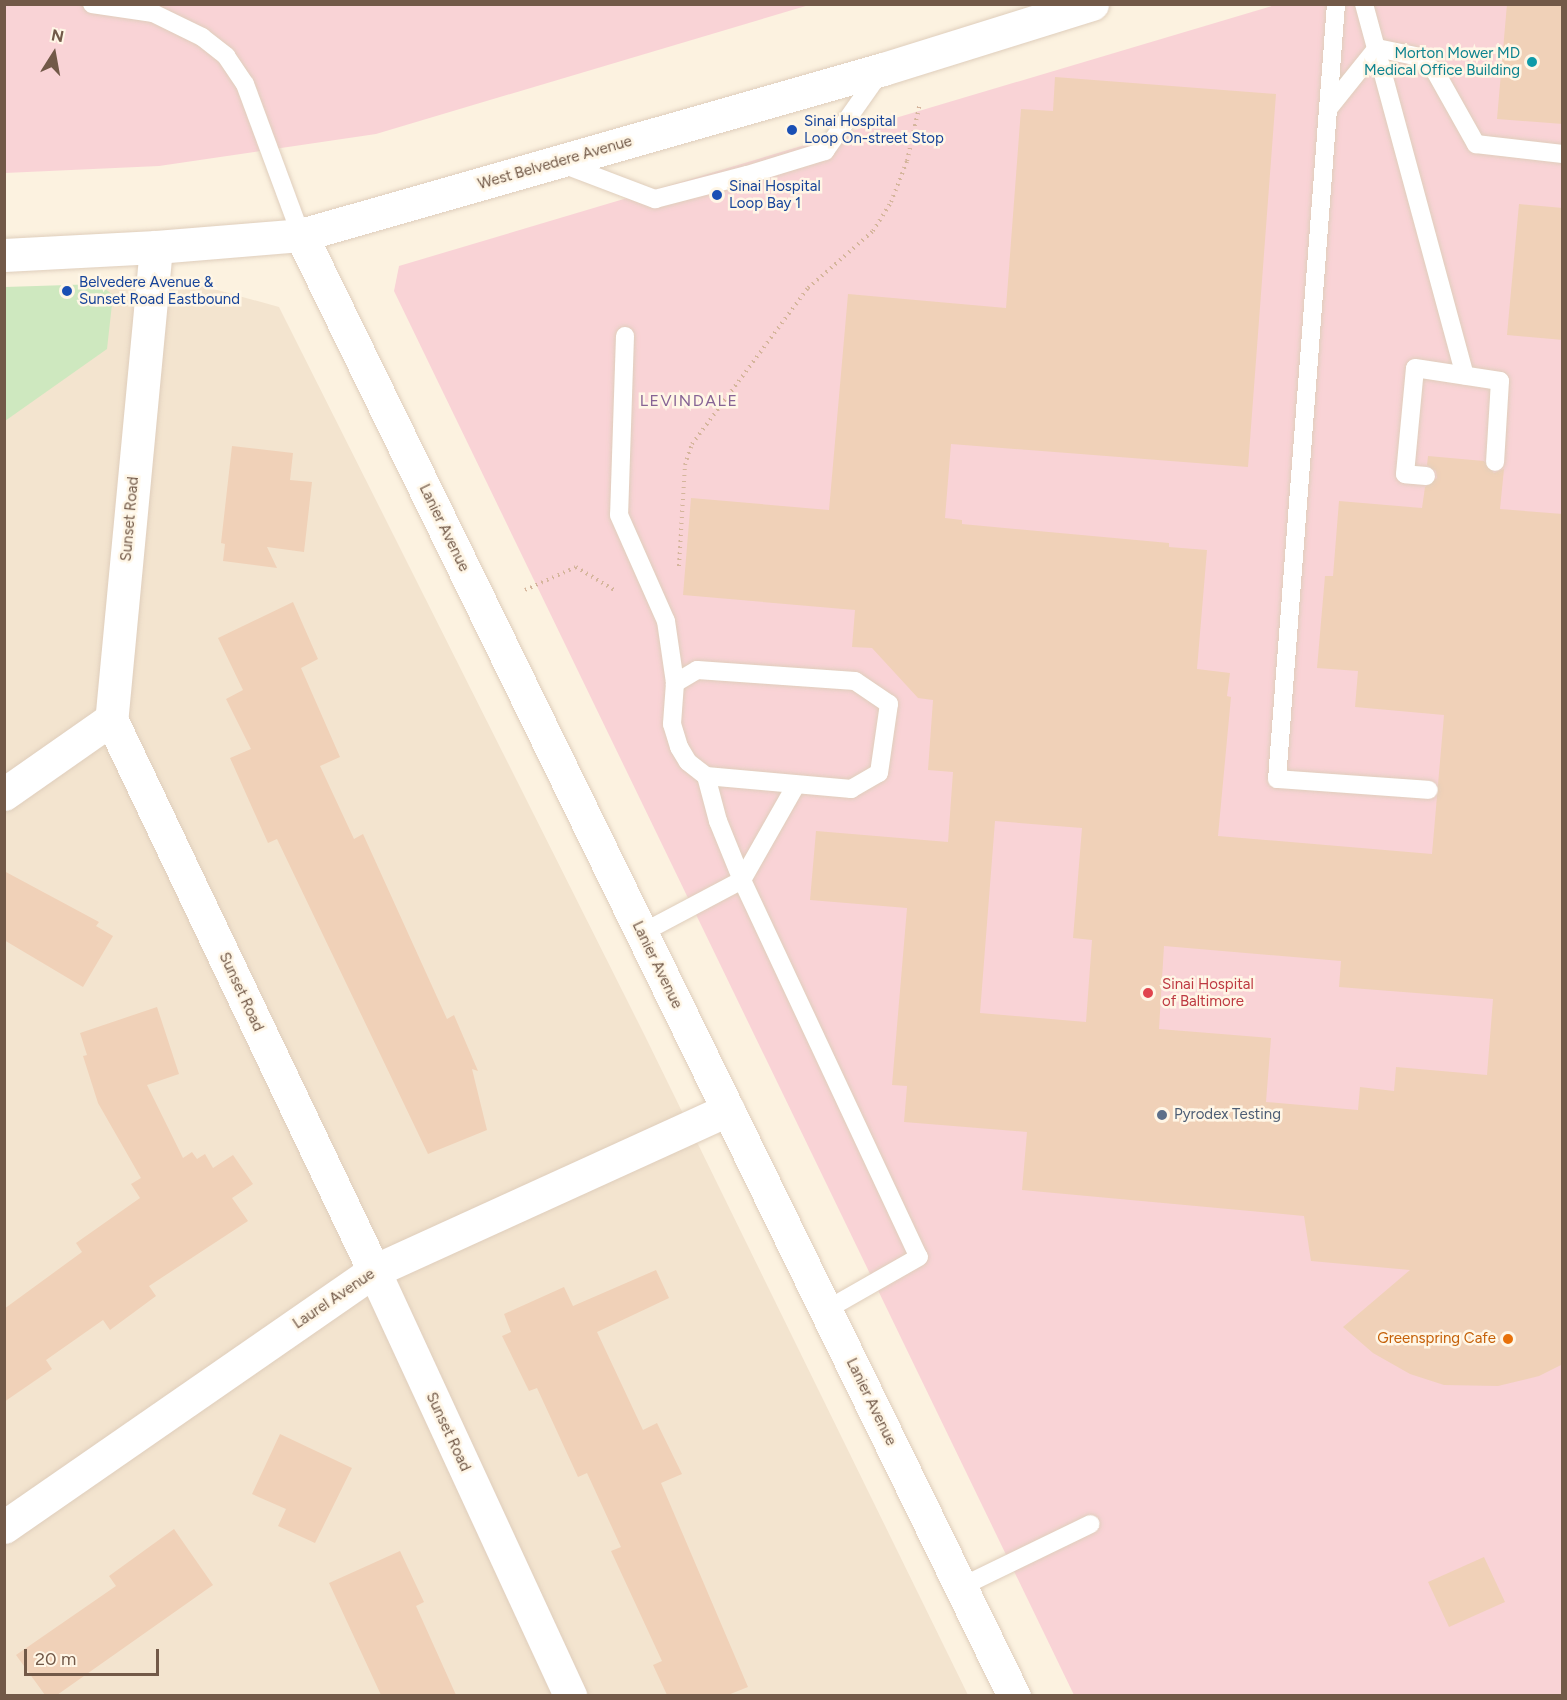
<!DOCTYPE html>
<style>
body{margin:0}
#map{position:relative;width:1567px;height:1700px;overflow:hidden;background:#fcf2e0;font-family:Figtree,sans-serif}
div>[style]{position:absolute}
.residential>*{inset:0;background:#f3e4cf}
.medical>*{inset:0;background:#f9d3d6}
.green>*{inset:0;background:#cee8bf}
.building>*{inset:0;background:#f0d1b8}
.path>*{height:4px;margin-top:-2px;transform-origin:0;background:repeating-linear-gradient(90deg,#d5b59c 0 1.5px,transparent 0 6px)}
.roads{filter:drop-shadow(0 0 2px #dfcebc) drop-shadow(0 0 2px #dfcebc)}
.lane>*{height:18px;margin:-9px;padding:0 9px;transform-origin:9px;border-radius:9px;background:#fff}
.street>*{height:33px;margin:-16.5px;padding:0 16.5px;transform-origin:16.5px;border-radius:16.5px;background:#fff}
.secondary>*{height:33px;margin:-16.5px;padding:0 16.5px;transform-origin:16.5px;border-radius:16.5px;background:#fff}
.dots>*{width:16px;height:16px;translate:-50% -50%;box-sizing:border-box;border:3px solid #fff6e6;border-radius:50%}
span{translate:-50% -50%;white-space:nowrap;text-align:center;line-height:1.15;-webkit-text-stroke:5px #fff6e6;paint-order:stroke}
.culture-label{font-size:15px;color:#0d838f}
.right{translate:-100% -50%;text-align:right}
.transit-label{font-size:15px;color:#164399}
.left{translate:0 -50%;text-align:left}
.street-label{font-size:15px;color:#725948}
.health-label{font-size:15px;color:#be3a42}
.service-label{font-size:15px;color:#4e5e75}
.food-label{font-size:15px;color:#c56008}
.neighbourhood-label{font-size:16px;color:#876495;letter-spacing:1.5px}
.frame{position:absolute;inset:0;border:6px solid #725948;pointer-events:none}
.north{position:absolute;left:24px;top:24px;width:60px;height:60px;-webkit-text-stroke:4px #fff6e6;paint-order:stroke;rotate:11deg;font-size:16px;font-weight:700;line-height:24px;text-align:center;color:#725948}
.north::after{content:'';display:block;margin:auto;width:21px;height:27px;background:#725948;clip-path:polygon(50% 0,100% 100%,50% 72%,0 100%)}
.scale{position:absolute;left:24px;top:1649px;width:135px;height:27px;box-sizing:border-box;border:3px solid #725948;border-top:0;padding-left:8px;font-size:18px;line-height:21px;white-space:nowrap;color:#725948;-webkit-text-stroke:4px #fff6e6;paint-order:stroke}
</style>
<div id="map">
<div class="residential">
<div style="clip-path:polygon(192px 283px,279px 307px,644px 1034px,968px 1695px,5px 1695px,4px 291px)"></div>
</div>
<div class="medical">
<div style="clip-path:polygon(4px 5px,809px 5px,376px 134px,159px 166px,5px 173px)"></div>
<div style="clip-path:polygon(1275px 5px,1562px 5px,1562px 1695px,1074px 1695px,394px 291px,399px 266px)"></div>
</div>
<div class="green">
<div style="clip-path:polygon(99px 284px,113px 295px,107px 349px,5px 421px,5px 287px)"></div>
</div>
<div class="building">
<div style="clip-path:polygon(1507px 4px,1563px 4px,1563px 124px,1497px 119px)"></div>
<div style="clip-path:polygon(evenodd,1055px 77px,1276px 94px,1248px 467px,951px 444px,945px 518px,962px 520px,962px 524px,1169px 543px,1169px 547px,1207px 550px,1197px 669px,1230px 673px,1227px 696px,1231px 697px,1218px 836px,1432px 854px,1444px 715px,1355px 707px,1358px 671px,1317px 668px,1325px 576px,1333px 576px,1339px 501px,1422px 508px,1425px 487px,1437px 478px,1436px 471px,1427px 465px,1428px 456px,1484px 461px,1494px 473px,1504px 469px,1500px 509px,1563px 514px,1563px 1364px,1539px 1376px,1498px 1386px,1444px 1385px,1410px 1374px,1373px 1353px,1343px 1327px,1410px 1270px,1311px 1261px,1304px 1216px,1022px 1190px,1027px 1132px,904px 1122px,907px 1086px,892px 1085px,907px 908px,810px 900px,816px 831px,948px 842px,953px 772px,928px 770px,933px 700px,918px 698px,872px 648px,852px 647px,855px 610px,683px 595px,691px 498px,829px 510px,848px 294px,1006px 308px,1021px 109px,1053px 111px,1055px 77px,995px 821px,1082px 828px,1073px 938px,1092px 940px,1086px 1022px,980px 1013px,995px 821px,1055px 77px,1164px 946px,1341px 961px,1339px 987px,1493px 999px,1487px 1075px,1396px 1067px,1394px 1091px,1360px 1087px,1358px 1110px,1266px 1102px,1271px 1038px,1159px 1029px,1164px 946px)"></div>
<div style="clip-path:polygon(1519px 204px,1563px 208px,1563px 340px,1507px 335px)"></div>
<div style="clip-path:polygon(232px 446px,293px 453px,290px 480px,312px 482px,304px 552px,267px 547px,277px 568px,223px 561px,225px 544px,221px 543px)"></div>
<div style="clip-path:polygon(293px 602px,318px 659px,301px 668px,340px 757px,320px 766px,354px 839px,363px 834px,447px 1019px,454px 1015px,478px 1071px,472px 1069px,487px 1130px,428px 1154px,277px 839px,268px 843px,230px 758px,251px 749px,226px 699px,243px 690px,218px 638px)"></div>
<div style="clip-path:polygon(4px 871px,99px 922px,96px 926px,113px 936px,83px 987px,4px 940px)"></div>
<div style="clip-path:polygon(157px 1007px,179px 1074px,147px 1085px,183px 1158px,192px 1152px,197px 1159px,205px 1154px,213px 1168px,233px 1155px,253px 1184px,232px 1198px,248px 1221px,149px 1286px,156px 1296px,110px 1330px,103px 1320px,46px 1360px,52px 1369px,4px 1402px,4px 1309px,82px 1252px,76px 1243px,140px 1198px,131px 1184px,141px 1178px,98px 1103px,83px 1056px,87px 1055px,80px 1033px)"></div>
<div style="clip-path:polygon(656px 1270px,669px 1298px,597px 1332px,643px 1430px,657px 1423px,682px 1474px,661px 1483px,748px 1687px,728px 1695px,667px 1695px,653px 1665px,662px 1661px,611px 1551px,621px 1547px,587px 1473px,578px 1477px,537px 1388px,529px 1391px,502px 1336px,511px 1332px,504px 1314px,564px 1287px,573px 1306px)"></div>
<div style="clip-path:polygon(280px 1434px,352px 1468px,315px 1543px,278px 1526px,286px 1509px,252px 1494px)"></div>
<div style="clip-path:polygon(174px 1529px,213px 1585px,57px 1695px,45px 1695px,16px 1655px,116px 1586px,109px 1576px)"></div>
<div style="clip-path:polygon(400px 1551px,424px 1602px,416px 1606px,456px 1695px,381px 1695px,329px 1583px)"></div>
<div style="clip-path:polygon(1484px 1557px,1505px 1602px,1449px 1627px,1428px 1582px)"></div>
</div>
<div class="path">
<div style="left:679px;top:566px;width:101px;rotate:-86.6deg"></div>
<div style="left:685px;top:465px;width:22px;rotate:-72deg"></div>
<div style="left:692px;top:444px;width:194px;rotate:-53.4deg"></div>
<div style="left:808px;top:288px;width:86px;rotate:-41.2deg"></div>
<div style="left:873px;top:231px;width:34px;rotate:-58deg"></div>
<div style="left:891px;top:202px;width:44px;rotate:-68.7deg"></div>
<div style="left:907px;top:161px;width:59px;rotate:-77.4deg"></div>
<div style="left:525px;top:590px;width:56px;rotate:-24.3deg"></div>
<div style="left:576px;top:567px;width:47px;rotate:31deg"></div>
</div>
<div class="roads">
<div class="lane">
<div style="left:92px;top:4px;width:62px;rotate:8.4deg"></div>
<div style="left:153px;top:13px;width:55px;rotate:26.1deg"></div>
<div style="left:202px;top:37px;width:31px;rotate:38deg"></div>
<div style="left:226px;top:56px;width:34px;rotate:56deg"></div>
<div style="left:245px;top:84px;width:161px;rotate:69.7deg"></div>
<div style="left:1336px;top:4px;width:777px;rotate:94.35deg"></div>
<div style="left:1277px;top:779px;width:152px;rotate:4.1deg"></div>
<div style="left:1364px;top:4px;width:385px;rotate:74.8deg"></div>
<div style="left:1377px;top:48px;width:38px;rotate:12deg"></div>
<div style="left:1414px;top:56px;width:26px;rotate:36deg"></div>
<div style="left:1435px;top:71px;width:84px;rotate:60.7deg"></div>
<div style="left:1476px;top:144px;width:87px;rotate:6.6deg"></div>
<div style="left:1328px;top:109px;width:78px;rotate:-51.2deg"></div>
<div style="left:560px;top:163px;width:102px;rotate:20.8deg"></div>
<div style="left:655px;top:199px;width:95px;rotate:-14.6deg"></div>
<div style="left:747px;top:175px;width:82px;rotate:-17.1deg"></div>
<div style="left:825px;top:151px;width:99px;rotate:-54.9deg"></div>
<div style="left:625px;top:336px;width:179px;rotate:91.9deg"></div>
<div style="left:619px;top:515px;width:116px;rotate:66.1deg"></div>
<div style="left:666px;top:621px;width:63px;rotate:81.7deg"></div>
<div style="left:1426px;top:476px;width:21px;rotate:-175deg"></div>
<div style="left:1405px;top:474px;width:106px;rotate:-84.6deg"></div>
<div style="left:1415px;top:368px;width:86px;rotate:8.7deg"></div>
<div style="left:1500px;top:381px;width:81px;rotate:93.5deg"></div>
<div style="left:706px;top:776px;width:146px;rotate:5.1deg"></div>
<div style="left:851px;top:789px;width:32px;rotate:-30deg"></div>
<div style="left:879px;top:773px;width:70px;rotate:-81.8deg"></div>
<div style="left:889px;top:704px;width:41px;rotate:-145.9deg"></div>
<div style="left:855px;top:681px;width:158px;rotate:-176deg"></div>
<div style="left:697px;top:670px;width:26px;rotate:149deg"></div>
<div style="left:675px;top:683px;width:41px;rotate:94.2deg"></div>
<div style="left:672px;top:724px;width:24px;rotate:73deg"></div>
<div style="left:679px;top:747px;width:17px;rotate:59deg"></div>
<div style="left:688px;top:762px;width:23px;rotate:38deg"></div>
<div style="left:706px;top:776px;width:47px;rotate:75.1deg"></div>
<div style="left:718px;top:821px;width:64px;rotate:67.9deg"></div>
<div style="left:742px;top:880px;width:109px;rotate:-60.4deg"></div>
<div style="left:642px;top:933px;width:113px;rotate:-27.9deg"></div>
<div style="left:742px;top:880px;width:416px;rotate:64.9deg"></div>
<div style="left:919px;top:1257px;width:107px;rotate:150.3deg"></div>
<div style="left:961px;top:1587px;width:144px;rotate:-25.9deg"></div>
</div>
<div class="street">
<div style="left:301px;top:235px;width:1626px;rotate:63.99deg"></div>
<div style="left:156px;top:247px;width:474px;rotate:95.4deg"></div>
<div style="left:111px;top:719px;width:611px;rotate:64.52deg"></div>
<div style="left:374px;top:1271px;width:468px;rotate:65.2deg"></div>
<div style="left:4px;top:794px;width:131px;rotate:-35deg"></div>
<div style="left:4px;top:1527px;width:450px;rotate:-34.7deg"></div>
<div style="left:374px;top:1271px;width:389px;rotate:-24.5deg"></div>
</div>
<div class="secondary">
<div style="left:4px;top:255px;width:152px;rotate:-3deg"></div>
<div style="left:156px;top:247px;width:145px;rotate:-4.7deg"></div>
<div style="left:301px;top:235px;width:605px;rotate:-15.92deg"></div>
<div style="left:883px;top:69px;width:219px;rotate:-17.3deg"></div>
</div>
</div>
<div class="dots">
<div style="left:1532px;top:62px;background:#0f9aa8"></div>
<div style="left:792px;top:130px;background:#1a4fb4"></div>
<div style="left:717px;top:195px;background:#1a4fb4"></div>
<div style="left:67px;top:291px;background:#1a4fb4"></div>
<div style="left:1148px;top:993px;background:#e0444e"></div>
<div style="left:1162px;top:1115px;background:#5c6f8a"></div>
<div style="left:1508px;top:1339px;background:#e8710a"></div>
</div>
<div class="culture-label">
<span class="right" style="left:1520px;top:62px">Morton Mower MD<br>Medical Office Building</span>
</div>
<div class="transit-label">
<span class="left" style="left:804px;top:130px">Sinai Hospital<br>Loop On-street Stop</span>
<span class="left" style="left:729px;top:195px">Sinai Hospital<br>Loop Bay 1</span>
<span class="left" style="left:79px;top:291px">Belvedere Avenue &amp;<br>Sunset Road Eastbound</span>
</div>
<div class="street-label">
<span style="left:555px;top:163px;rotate:-16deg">West Belvedere Avenue</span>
<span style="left:130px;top:519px;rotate:-85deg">Sunset Road</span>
<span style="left:444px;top:528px;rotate:64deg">Lanier Avenue</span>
<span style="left:657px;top:965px;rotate:64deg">Lanier Avenue</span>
<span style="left:241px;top:992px;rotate:65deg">Sunset Road</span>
<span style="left:334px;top:1299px;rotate:-34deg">Laurel Avenue</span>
<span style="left:871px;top:1402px;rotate:64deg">Lanier Avenue</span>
<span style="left:448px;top:1432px;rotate:65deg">Sunset Road</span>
</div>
<div class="health-label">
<span class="left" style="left:1162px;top:993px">Sinai Hospital<br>of Baltimore</span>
</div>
<div class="service-label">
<span class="left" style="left:1174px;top:1115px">Pyrodex Testing</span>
</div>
<div class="food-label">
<span class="right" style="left:1496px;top:1339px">Greenspring Cafe</span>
</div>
<div class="neighbourhood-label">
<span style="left:689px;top:401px">LEVINDALE</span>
</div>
<div class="frame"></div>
<div class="north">N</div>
<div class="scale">20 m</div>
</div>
